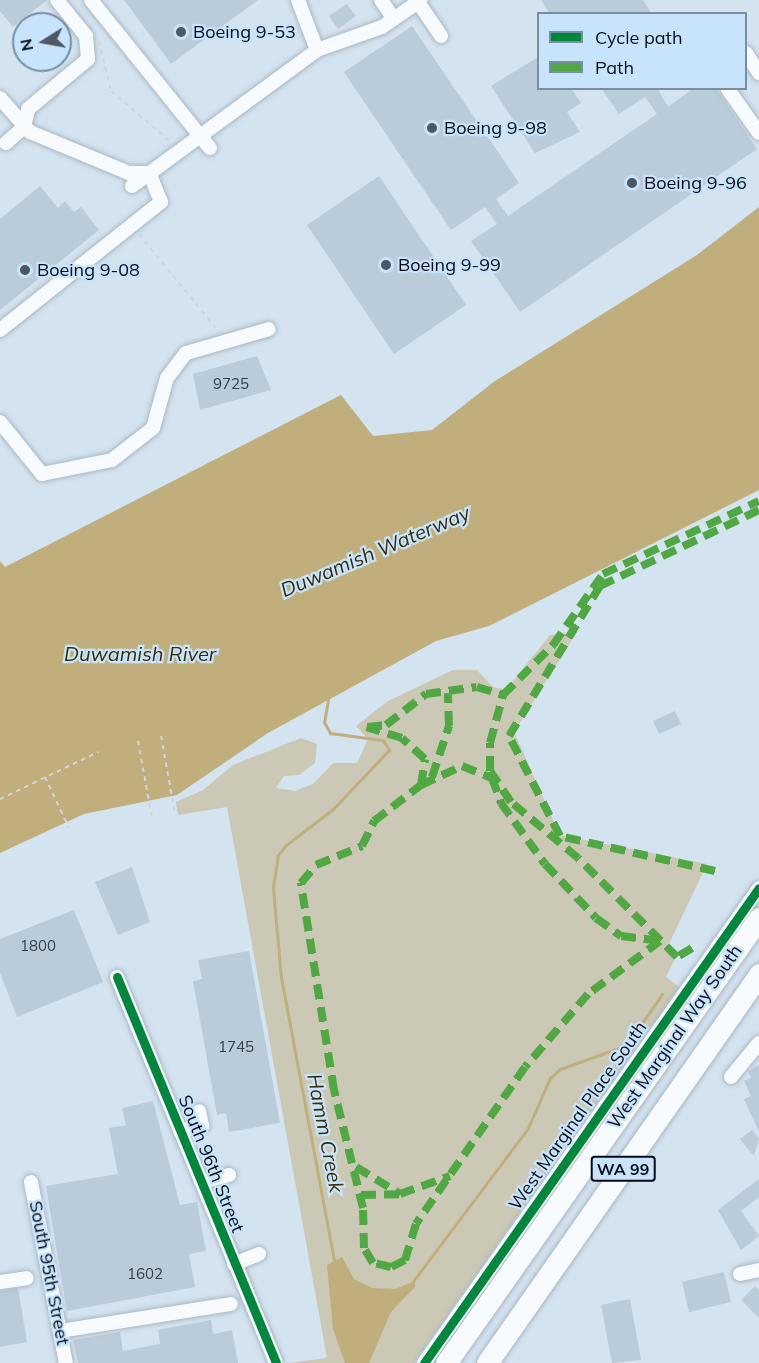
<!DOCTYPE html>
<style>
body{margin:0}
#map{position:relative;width:759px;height:1363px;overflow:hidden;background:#d3e3f0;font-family:Mulish,sans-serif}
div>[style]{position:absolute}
.green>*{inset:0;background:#cbc8b5}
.water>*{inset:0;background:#c0af7c}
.stream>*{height:3px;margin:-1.5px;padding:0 1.5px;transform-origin:1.5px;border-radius:1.5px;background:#c0af7c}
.building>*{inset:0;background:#bacbd9}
.path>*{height:2px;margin-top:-1px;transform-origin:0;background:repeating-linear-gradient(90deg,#d0d5d9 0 4.5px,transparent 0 9px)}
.roads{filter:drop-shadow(0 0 2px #abb8c2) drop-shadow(0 0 2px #abb8c2)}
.minor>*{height:14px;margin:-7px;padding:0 7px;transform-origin:7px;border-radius:7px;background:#f8fbfd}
.highway>*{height:21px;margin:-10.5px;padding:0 10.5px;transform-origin:10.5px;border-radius:10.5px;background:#f8fbfd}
.quiet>*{height:8px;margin-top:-4px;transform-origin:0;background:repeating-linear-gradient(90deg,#50a842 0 15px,transparent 0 23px)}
.cycleway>*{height:9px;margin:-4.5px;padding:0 4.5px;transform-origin:4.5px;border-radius:4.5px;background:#00873e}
.dots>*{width:16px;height:16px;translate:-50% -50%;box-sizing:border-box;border:3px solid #c7e4fc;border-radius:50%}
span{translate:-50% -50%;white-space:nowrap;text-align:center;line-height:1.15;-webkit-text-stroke:4.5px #c7e4fc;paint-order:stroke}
.number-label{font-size:15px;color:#344049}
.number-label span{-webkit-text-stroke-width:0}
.shield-label span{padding:2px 4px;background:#c7e4fc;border:2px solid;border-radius:4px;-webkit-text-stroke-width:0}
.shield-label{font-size:16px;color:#040d15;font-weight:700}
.poi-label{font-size:18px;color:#040d15}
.left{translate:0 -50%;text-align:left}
.street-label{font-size:18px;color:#040d15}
.water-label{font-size:20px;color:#392c08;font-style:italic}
.legend{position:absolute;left:537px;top:12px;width:210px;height:78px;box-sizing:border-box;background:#c7e4fc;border:2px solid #798ea0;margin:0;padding:8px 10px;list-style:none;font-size:18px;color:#040d15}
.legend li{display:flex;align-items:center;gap:12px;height:30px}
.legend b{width:30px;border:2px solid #798ea0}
.north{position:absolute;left:12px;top:12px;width:60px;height:60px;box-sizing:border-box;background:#c7e4fc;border:2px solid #798ea0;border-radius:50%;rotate:259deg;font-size:16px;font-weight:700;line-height:24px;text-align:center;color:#040d15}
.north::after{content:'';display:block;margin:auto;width:21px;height:27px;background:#4c5862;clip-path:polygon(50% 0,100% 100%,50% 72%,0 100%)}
</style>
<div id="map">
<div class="green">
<div style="clip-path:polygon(577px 632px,514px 732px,560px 835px,707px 864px,668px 946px,678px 953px,666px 977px,679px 987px,414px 1363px,288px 1363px,327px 1358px,227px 807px,178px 815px,176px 802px,203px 790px,233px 765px,301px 738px,317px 744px,315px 763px,299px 775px,284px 776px,276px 788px,295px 791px,313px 784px,333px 763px,357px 763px,368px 739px,356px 726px,388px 701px,453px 670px,477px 670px,493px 687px,506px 690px,550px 635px)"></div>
</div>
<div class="water">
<div style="clip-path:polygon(759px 207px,759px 490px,489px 626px,436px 641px,268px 733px,177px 795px,84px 814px,0 853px,0 561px,5px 567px,341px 395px,373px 436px,432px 430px,495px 381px,697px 255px)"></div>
<div style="clip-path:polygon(342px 1257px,354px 1279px,372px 1288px,395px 1289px,415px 1281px,415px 1287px,391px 1312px,369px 1363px,345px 1363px,333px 1329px,327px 1265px)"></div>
</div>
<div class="stream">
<div style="left:328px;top:700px;width:22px;rotate:100deg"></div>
<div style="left:324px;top:722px;width:13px;rotate:61deg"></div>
<div style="left:330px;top:733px;width:53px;rotate:7.5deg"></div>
<div style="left:383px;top:740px;width:12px;rotate:59deg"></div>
<div style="left:389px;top:750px;width:81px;rotate:133.5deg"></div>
<div style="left:333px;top:809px;width:59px;rotate:142.5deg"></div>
<div style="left:286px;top:845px;width:13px;rotate:129deg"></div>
<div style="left:278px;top:855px;width:33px;rotate:99deg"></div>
<div style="left:273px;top:888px;width:89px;rotate:84.9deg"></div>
<div style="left:281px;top:977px;width:288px;rotate:79.4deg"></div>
<div style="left:411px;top:1284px;width:195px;rotate:-53.1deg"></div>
<div style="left:528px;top:1128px;width:55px;rotate:-66.3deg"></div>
<div style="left:550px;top:1078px;width:13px;rotate:-42deg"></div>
<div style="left:560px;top:1069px;width:71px;rotate:-19.7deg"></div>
<div style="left:627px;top:1045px;width:62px;rotate:-55.5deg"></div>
</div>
<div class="building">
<div style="clip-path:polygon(0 0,47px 0,13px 27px,0 11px)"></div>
<div style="clip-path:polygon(124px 0,258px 0,171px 64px)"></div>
<div style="clip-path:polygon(541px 0,643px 0,652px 14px,550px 14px)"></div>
<div style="clip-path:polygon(347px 4px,356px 16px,338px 29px,329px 16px)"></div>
<div style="clip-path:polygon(412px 26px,519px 183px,496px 199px,508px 216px,657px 114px,645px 97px,619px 114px,601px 88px,657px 88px,668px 107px,694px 88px,716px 88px,757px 149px,520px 312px,471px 241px,497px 224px,485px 207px,451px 230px,344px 72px)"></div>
<div style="clip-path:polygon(538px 57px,538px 88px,571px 88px,581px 103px,567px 112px,580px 132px,535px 153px,491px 86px)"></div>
<div style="clip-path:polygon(379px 176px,466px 305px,394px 354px,307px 225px)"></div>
<div style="clip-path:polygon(40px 186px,58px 208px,65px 201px,74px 212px,81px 207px,99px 230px,0 310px,0 219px)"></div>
<div style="clip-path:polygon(257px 356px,271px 390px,200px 410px,193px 374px)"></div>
<div style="clip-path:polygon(675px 711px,681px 724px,659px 734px,653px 721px)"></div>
<div style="clip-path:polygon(132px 867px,150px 922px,118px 935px,95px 882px)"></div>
<div style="clip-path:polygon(74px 910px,103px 982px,17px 1017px,0 973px,0 939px)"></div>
<div style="clip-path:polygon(249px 951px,280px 1123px,229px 1132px,226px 1113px,217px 1115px,193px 981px,202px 979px,198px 960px)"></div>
<div style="clip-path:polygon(759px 1065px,759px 1132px,744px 1099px,751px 1096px,744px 1081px,751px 1078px,748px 1071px)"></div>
<div style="clip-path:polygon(153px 1101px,180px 1205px,197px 1202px,206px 1251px,189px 1254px,195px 1287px,67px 1311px,46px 1186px,118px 1174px,109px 1128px,126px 1125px,122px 1108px)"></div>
<div style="clip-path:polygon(752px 1130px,759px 1139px,754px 1156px,740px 1139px)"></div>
<div style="clip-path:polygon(759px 1179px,759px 1197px,741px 1211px,759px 1236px,741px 1250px,718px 1210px)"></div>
<div style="clip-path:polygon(724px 1272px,731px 1302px,689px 1312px,682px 1282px)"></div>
<div style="clip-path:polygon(755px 1286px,759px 1290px,759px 1318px,741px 1300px)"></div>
<div style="clip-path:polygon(18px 1288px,27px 1342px,0 1347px,0 1291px)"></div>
<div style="clip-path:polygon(630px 1299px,641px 1360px,612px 1363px,601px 1305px)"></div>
<div style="clip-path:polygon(211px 1320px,213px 1334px,232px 1330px,238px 1363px,78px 1363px,73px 1340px,120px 1332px,123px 1351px,160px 1344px,158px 1330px)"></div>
</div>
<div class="path">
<div style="left:99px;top:41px;width:51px;rotate:76.5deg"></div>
<div style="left:111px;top:91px;width:80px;rotate:40.4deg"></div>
<div style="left:139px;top:234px;width:127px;rotate:50.8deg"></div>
<div style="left:161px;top:736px;width:79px;rotate:79.8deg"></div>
<div style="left:138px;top:741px;width:78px;rotate:79.7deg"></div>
<div style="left:45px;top:777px;width:56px;rotate:64.8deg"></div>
<div style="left:0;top:799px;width:109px;rotate:-25.6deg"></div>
</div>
<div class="roads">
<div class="minor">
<div style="left:91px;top:0;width:190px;rotate:51.2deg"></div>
<div style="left:298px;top:0;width:53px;rotate:69.2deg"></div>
<div style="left:381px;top:0;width:23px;rotate:56deg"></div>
<div style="left:418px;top:2px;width:41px;rotate:55.9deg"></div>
<div style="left:746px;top:53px;width:24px;rotate:57deg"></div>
<div style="left:727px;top:88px;width:55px;rotate:54.6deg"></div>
<div style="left:0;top:98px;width:45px;rotate:48.6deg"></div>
<div style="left:30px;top:132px;width:107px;rotate:22.5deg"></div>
<div style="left:129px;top:173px;width:20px"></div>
<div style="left:6px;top:143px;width:24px;rotate:-42deg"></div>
<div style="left:24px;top:127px;width:18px;rotate:-77deg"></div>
<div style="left:28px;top:109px;width:78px;rotate:-39.8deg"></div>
<div style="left:88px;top:59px;width:23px;rotate:-95deg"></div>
<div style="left:86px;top:36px;width:46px;rotate:-128.9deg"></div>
<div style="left:132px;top:186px;width:230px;rotate:-36.3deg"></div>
<div style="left:317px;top:50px;width:69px;rotate:-19.5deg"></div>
<div style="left:382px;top:27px;width:47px;rotate:-34.7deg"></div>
<div style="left:0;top:330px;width:206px;rotate:-38.5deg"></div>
<div style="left:161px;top:202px;width:31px;rotate:-112deg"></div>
<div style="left:0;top:422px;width:67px;rotate:51.1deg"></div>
<div style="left:42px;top:474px;width:71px;rotate:-11.3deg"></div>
<div style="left:112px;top:460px;width:52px;rotate:-38deg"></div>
<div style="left:153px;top:428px;width:52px;rotate:-74.4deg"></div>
<div style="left:167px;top:378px;width:31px;rotate:-53deg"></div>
<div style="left:186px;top:353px;width:86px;rotate:-16.1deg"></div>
<div style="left:117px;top:977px;width:417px;rotate:67.6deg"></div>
<div style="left:731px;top:1077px;width:44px;rotate:-50.5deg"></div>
<div style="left:180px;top:1131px;width:23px;rotate:-13deg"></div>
<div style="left:202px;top:1126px;width:15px;rotate:-101deg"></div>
<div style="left:31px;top:1182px;width:184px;rotate:79.1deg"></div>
<div style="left:201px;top:1182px;width:29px;rotate:-14deg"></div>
<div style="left:234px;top:1264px;width:27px;rotate:-22deg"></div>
<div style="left:740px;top:1274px;width:19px;rotate:-12deg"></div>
<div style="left:0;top:1282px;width:27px;rotate:-8deg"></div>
<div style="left:60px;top:1331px;width:173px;rotate:-9deg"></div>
<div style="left:424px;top:1363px;width:581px;rotate:-54.81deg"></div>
</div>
<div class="highway">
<div style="left:446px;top:1363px;width:544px;rotate:-54.88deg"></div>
<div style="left:487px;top:1363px;width:475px;rotate:-55deg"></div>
</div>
</div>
<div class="quiet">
<div style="left:462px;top:766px;width:32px;rotate:22deg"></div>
<div style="left:492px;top:778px;width:27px;rotate:70deg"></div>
<div style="left:501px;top:803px;width:75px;rotate:54.2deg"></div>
<div style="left:545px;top:864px;width:74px;rotate:46.6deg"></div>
<div style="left:596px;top:918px;width:31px;rotate:36deg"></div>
<div style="left:621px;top:936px;width:39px;rotate:7deg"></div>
<div style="left:660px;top:941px;width:89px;rotate:143.6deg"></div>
<div style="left:588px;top:994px;width:96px;rotate:130.8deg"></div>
<div style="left:525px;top:1067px;width:191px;rotate:124.8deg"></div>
<div style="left:416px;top:1224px;width:38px;rotate:107deg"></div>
<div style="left:405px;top:1260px;width:16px;rotate:153deg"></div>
<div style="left:391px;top:1267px;width:18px;rotate:-167deg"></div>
<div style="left:373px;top:1263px;width:17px;rotate:-121deg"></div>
<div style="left:364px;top:1248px;width:40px;rotate:-91.4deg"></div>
<div style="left:363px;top:1208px;width:122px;rotate:-103.8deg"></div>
<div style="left:334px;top:1090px;width:210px;rotate:-99.1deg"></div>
<div style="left:301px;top:883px;width:23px;rotate:-50deg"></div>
<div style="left:316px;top:865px;width:50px;rotate:-22.4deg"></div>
<div style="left:362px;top:846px;width:28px;rotate:-64deg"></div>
<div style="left:374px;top:821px;width:59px;rotate:-37.5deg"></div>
<div style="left:421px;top:785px;width:45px;rotate:-24.9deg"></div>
<div style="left:432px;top:777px;width:54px;rotate:-71.6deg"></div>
<div style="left:449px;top:726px;width:33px;rotate:-92deg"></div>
<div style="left:421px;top:785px;width:26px;rotate:-81deg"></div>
<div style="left:425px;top:759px;width:31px;rotate:-138deg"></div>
<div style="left:402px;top:738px;width:37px;rotate:-163deg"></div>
<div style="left:367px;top:727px;width:19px;rotate:-6deg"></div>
<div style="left:386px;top:725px;width:51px;rotate:-37.8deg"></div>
<div style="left:426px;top:694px;width:51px;rotate:-7.8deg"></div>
<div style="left:477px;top:687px;width:27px;rotate:17deg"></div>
<div style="left:715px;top:871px;width:159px;rotate:-167.3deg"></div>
<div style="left:560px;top:836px;width:112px;rotate:-117deg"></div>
<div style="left:509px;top:736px;width:175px;rotate:-58.8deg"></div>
<div style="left:600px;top:586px;width:176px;rotate:-25.5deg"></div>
<div style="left:692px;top:948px;width:17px;rotate:149deg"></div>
<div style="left:677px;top:957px;width:140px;rotate:-135deg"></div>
<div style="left:578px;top:858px;width:87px;rotate:-140.1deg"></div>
<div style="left:511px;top:802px;width:37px;rotate:-124deg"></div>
<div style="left:490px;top:771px;width:28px;rotate:-90deg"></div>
<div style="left:490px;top:743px;width:50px;rotate:-74.8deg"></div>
<div style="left:503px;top:695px;width:71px;rotate:-45deg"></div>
<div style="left:553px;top:645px;width:87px;rotate:-54.8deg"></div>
<div style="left:603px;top:574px;width:172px;rotate:-25.1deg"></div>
<div style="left:356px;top:1167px;width:52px;rotate:31.5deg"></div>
<div style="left:361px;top:1195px;width:39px;rotate:-1deg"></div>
<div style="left:400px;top:1194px;width:53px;rotate:-19.8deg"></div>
</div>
<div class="cycleway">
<div style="left:117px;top:977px;width:417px;rotate:67.6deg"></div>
<div style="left:424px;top:1363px;width:581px;rotate:-54.81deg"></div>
</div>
<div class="dots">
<div style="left:181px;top:32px;background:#4c5862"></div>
<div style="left:432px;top:128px;background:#4c5862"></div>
<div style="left:632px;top:183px;background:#4c5862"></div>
<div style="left:386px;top:265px;background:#4c5862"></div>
<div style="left:25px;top:270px;background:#4c5862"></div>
</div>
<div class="number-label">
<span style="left:231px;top:384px">9725</span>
<span style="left:38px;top:946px">1800</span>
<span style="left:236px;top:1047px">1745</span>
<span style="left:145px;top:1274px">1602</span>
</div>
<div class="shield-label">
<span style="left:623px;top:1169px">WA 99</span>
</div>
<div class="poi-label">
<span class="left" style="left:193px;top:32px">Boeing 9-53</span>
<span class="left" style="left:444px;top:128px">Boeing 9-98</span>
<span class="left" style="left:644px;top:183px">Boeing 9-96</span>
<span class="left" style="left:398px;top:265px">Boeing 9-99</span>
<span class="left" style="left:37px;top:270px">Boeing 9-08</span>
</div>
<div class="street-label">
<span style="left:675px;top:1037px;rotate:-55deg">West Marginal Way South</span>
<span style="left:578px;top:1116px;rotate:-55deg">West Marginal Place South</span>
<span style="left:211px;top:1164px;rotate:68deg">South 96th Street</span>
<span style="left:49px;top:1273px;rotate:79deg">South 95th Street</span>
</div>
<div class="water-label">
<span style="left:375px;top:551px;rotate:-23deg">Duwamish Waterway</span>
<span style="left:140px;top:653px">Duwamish River</span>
<span style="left:326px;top:1133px;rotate:79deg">Hamm Creek</span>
</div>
<ul class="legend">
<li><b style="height:8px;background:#00873e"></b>Cycle path</li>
<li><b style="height:8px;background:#50a842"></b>Path</li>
</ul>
<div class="north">N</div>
</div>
